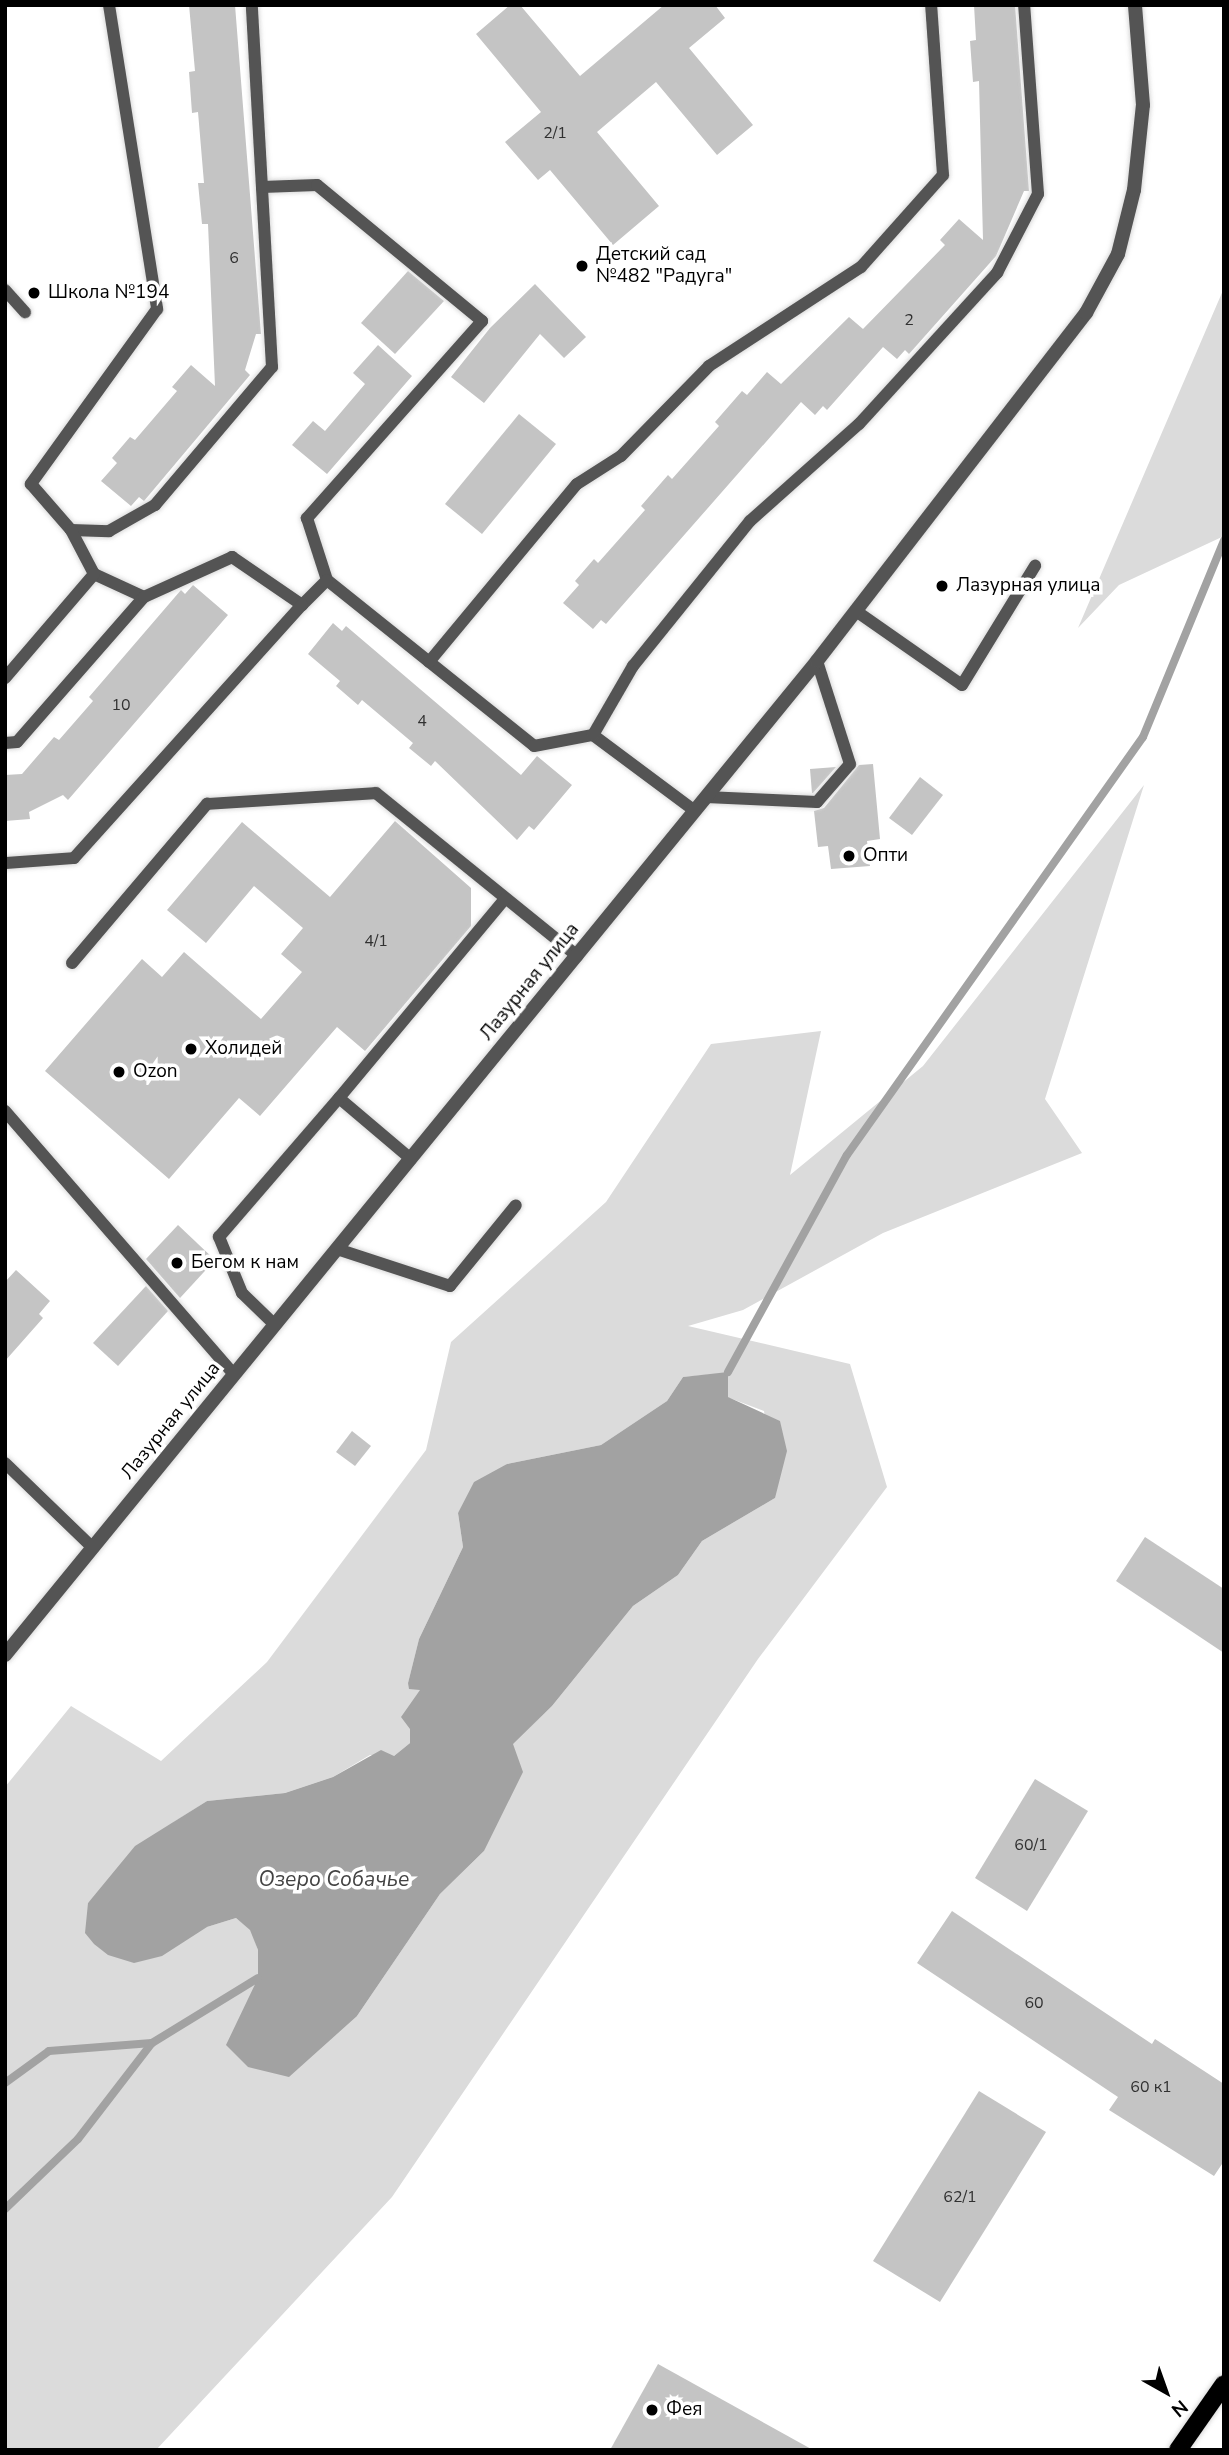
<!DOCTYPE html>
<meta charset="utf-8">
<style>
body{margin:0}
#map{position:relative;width:1229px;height:2455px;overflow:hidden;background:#fff;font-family:"Nunito Sans",sans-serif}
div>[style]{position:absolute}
.green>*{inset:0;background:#dbdbdb}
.water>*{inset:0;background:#a2a2a2}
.stream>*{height:8px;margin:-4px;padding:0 4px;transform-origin:4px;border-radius:4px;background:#a2a2a2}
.building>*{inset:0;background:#c4c4c4}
.roads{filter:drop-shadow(0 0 2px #dbdbdb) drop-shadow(0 0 2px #dbdbdb)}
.service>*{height:12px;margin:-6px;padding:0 6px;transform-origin:6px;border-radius:6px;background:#545454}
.tertiary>*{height:14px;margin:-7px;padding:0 7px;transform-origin:7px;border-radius:7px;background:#545454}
.primary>*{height:18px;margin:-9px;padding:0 9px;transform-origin:9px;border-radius:9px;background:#000}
.dots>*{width:19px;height:19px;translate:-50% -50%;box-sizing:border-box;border:4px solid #fff;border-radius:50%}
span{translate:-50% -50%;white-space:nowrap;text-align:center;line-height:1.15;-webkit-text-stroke:7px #fff;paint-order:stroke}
.number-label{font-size:16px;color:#313131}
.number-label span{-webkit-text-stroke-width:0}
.poi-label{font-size:19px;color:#000}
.left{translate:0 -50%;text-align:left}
.street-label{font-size:19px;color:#000}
.water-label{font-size:21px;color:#434343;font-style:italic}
.frame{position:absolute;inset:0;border:7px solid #000;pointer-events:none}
.north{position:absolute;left:1131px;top:2357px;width:70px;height:70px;-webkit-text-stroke:5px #fff;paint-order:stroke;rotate:140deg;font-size:19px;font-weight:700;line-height:28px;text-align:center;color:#000}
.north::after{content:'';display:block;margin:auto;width:24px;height:32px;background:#000;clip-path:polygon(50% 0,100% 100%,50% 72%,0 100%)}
</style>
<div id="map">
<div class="green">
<div style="clip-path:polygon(1224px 288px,1224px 536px,1119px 585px,1078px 628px)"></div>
<div style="clip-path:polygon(evenodd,1144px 785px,1045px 1099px,1082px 1153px,883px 1233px,743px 1310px,688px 1326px,850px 1364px,887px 1487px,758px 1659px,392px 2197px,156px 2450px,5px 2450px,5px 1787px,71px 1706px,161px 1761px,267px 1662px,426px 1450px,451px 1342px,606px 1202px,711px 1044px,821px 1031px,790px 1175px,923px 1066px,1144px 785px,728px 1373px,727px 1397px,764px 1411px,775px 1498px,702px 1541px,678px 1575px,633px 1606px,552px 1706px,512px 1744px,484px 1851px,440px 1894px,357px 2016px,258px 1950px,251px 1930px,236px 1918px,207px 1927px,88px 1903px,174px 1822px,207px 1801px,285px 1793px,333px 1777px,370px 1755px,394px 1756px,410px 1743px,421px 1689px,408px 1683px,419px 1639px,463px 1547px,458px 1513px,507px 1464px,601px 1445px,667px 1401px,683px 1377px,728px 1373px)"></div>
</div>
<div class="water">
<div style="clip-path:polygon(728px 1372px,728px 1397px,780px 1421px,787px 1451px,775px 1498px,702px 1541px,678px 1575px,633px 1606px,552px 1706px,513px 1744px,523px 1772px,484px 1851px,440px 1894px,357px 2016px,289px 2077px,248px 2067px,226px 2045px,258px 1978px,258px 1950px,250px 1930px,236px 1918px,207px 1927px,162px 1956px,134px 1963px,108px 1955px,94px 1944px,85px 1933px,88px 1903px,135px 1846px,207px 1801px,285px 1793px,333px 1777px,381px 1750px,394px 1756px,410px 1743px,410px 1729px,401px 1717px,420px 1690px,409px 1689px,408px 1683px,419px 1639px,463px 1547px,458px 1513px,474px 1482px,507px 1464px,601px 1445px,667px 1401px,683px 1377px)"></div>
</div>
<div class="stream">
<div style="left:728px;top:1372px;width:247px;rotate:-61.3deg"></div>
<div style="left:847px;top:1155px;width:512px;rotate:-54.7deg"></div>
<div style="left:1143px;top:737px;width:213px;rotate:-67.6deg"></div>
<div style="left:5px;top:2083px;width:54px;rotate:-36deg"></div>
<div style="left:49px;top:2051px;width:103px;rotate:-4.4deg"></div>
<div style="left:152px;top:2043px;width:124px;rotate:-31.5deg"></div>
<div style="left:5px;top:2209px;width:101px;rotate:-43.8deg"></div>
<div style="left:78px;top:2139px;width:121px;rotate:-52.4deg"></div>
</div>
<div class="building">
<div style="clip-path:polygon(189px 5px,235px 5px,261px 334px,256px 334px,245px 370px,250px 375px,144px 501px,139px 497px,131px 506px,101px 481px,117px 463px,112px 458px,130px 437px,135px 440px,177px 391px,172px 387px,191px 365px,215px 386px,208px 224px,202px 224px,198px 183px,204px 183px,198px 112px,192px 113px,189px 72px,195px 71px)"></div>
<div style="clip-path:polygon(510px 5px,520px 5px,580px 76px,664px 5px,715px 5px,725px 18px,689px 48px,753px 125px,717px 155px,656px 82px,597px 132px,659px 206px,613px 245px,550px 170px,538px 180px,505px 142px,541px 112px,476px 34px)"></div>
<div style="clip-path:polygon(974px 5px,1015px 5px,1029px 191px,1024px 191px,996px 256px,909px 354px,905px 350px,897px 359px,883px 347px,827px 410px,823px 406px,815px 415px,801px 402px,606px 624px,601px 620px,593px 629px,563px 603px,579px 585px,575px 581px,594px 559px,598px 563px,645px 510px,641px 506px,668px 475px,672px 479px,719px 426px,715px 422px,742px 391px,747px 395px,767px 372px,781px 384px,849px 317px,863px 329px,945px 245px,940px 240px,959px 219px,983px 240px,979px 81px,973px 82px,970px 41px,976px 40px)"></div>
<div style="clip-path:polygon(408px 271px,444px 301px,395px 354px,361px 323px)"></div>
<div style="clip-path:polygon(535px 284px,586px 337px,564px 358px,540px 334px,484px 403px,451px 377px,490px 328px)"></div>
<div style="clip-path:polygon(378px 345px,412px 376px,327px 474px,292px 445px,313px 421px,325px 431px,365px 384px,353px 373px)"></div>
<div style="clip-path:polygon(519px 414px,556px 444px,482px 534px,445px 504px)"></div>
<div style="clip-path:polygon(193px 585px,228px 615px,68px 800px,63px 795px,29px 812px,30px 819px,5px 821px,5px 775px,22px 774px,54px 737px,59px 740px,93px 701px,89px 697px,181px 590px,185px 594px)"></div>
<div style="clip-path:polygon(333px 623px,342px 631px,346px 626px,521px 775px,537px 756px,572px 785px,534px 830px,529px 826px,517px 840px,435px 761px,431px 766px,409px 748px,413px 743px,362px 700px,358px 705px,336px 686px,340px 681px,308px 654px)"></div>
<div style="clip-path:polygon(873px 764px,880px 839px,867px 841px,870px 866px,831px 869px,828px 846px,818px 847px,814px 811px,824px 808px,859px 765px)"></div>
<div style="clip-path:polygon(836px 767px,813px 793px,812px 793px,810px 769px)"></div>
<div style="clip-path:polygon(920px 777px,943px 795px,912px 835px,889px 818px)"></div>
<div style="clip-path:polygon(395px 821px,471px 888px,471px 926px,365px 1051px,337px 1027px,260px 1116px,239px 1098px,169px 1179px,45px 1071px,142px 959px,162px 977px,184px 952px,261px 1019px,302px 972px,281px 954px,303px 928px,254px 886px,206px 943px,167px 910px,242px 822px,330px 897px)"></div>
<div style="clip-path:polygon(178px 1225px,215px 1260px,180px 1298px,146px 1259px)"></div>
<div style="clip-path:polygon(16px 1270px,50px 1301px,39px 1314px,43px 1318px,5px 1361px,5px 1282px)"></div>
<div style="clip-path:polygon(146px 1286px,168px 1311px,118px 1366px,93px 1343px)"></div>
<div style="clip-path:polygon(352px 1431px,371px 1446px,355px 1466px,336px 1452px)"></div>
<div style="clip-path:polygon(1145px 1537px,1224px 1589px,1224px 1653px,1116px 1581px)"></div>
<div style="clip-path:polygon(1035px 1779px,1088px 1811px,1027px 1911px,975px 1878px)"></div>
<div style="clip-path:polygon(952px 1911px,1152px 2044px,1155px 2039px,1224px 2084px,1224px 2161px,1214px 2176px,1109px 2110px,1118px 2097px,917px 1963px)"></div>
<div style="clip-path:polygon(979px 2091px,1046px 2132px,940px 2302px,873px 2261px)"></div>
<div style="clip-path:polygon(658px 2364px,813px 2450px,610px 2450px)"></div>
</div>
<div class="roads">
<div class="service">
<div style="left:109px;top:5px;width:308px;rotate:81deg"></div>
<div style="left:157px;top:309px;width:216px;rotate:125.8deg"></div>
<div style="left:31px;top:484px;width:61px;rotate:49deg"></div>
<div style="left:71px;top:530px;width:38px;rotate:2deg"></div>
<div style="left:109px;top:531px;width:53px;rotate:-29.5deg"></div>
<div style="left:155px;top:505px;width:181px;rotate:-49.7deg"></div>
<div style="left:272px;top:367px;width:363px;rotate:-93.2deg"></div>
<div style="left:262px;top:187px;width:55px;rotate:-2.1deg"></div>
<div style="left:317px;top:185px;width:214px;rotate:39.5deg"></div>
<div style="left:482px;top:321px;width:264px;rotate:131.6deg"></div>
<div style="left:307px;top:518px;width:65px;rotate:72.1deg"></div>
<div style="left:327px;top:580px;width:265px;rotate:38.7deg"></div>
<div style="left:534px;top:746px;width:60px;rotate:-10.6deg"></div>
<div style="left:5px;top:290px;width:30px;rotate:48deg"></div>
<div style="left:71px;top:530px;width:50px;rotate:62.4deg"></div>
<div style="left:94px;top:574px;width:55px;rotate:24.7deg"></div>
<div style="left:856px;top:611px;width:129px;rotate:34.9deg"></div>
<div style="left:962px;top:685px;width:140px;rotate:-58.5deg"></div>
<div style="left:429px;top:662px;width:231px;rotate:-50.3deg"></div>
<div style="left:577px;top:484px;width:52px;rotate:-32.5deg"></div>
<div style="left:621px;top:456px;width:126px;rotate:-45.6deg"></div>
<div style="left:709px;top:366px;width:181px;rotate:-33.1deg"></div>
<div style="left:861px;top:267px;width:123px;rotate:-48.3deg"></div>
<div style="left:943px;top:175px;width:170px;rotate:-94deg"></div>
<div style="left:5px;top:678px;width:137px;rotate:-49.4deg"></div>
<div style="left:5px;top:743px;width:12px;rotate:-5deg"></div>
<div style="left:17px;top:742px;width:193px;rotate:-48.8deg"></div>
<div style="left:144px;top:597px;width:97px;rotate:-24.4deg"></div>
<div style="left:232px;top:557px;width:85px;rotate:34.4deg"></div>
<div style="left:302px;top:605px;width:35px;rotate:-45deg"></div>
<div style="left:706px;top:797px;width:111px;rotate:2.6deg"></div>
<div style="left:817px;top:802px;width:50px;rotate:-49deg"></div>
<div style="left:850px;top:764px;width:108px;rotate:-107.8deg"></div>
<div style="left:695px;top:811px;width:127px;rotate:-143.3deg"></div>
<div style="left:593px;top:735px;width:80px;rotate:-59.9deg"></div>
<div style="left:633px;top:666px;width:186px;rotate:-51.1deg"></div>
<div style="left:750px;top:521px;width:146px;rotate:-41.7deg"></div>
<div style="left:859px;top:424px;width:205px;rotate:-47.6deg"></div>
<div style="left:997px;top:273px;width:89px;rotate:-62.6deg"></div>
<div style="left:1038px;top:194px;width:190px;rotate:-94.2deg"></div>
<div style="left:5px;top:863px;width:69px;rotate:-4.1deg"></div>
<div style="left:74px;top:858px;width:341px;rotate:-48deg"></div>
<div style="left:72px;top:963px;width:209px;rotate:-49.7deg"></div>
<div style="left:207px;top:804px;width:169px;rotate:-3.7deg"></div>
<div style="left:376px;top:793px;width:259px;rotate:39deg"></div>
<div style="left:5px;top:1111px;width:349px;rotate:49deg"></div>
<div style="left:411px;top:1159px;width:94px;rotate:-139.7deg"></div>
<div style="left:339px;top:1098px;width:259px;rotate:-50.2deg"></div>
<div style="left:337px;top:1249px;width:119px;rotate:18.1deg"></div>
<div style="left:450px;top:1286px;width:104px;rotate:-50.8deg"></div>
<div style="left:275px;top:1325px;width:46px;rotate:-135.9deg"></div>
<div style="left:242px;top:1293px;width:61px;rotate:-112.3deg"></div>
<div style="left:219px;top:1237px;width:184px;rotate:-49.2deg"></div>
<div style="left:5px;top:1463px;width:122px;rotate:44deg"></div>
</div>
<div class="tertiary">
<div style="left:5px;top:1655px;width:1284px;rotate:-50.75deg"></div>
<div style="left:817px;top:661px;width:440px;rotate:-52.3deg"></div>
<div style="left:1086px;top:313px;width:67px;rotate:-61.5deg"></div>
<div style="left:1118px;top:254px;width:66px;rotate:-76deg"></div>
<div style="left:1134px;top:190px;width:85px;rotate:-84deg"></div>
<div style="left:1143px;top:105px;width:100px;rotate:-94.6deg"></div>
</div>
<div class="primary">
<div style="left:1178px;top:2450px;width:80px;rotate:-55.1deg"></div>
</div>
</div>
<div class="dots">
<div style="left:582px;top:266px;background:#000"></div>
<div style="left:34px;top:293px;background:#000"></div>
<div style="left:942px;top:586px;background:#000"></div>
<div style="left:849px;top:856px;background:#000"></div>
<div style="left:191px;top:1049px;background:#000"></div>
<div style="left:119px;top:1072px;background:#000"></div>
<div style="left:177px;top:1263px;background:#000"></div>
<div style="left:652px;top:2410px;background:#000"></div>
</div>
<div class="number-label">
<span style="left:555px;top:133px">2/1</span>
<span style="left:234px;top:258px">6</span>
<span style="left:909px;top:320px">2</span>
<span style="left:121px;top:705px">10</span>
<span style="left:422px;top:721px">4</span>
<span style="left:376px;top:941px">4/1</span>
<span style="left:1031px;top:1845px">60/1</span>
<span style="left:1034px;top:2003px">60</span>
<span style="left:1151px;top:2087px">60 к1</span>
<span style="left:960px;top:2197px">62/1</span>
</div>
<div class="poi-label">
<span class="left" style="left:596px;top:266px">Детский сад<br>№482 "Радуга"</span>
<span class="left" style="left:48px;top:293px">Школа №194</span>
<span class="left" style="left:956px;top:586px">Лазурная улица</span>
<span class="left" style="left:863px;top:856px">Опти</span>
<span class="left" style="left:205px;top:1049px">Холидей</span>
<span class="left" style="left:133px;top:1072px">Ozon</span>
<span class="left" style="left:191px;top:1263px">Бегом к нам</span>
<span class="left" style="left:666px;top:2410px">Фея</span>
</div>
<div class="street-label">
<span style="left:530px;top:982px;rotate:-51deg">Лазурная улица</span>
<span style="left:171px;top:1421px;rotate:-51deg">Лазурная улица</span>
</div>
<div class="water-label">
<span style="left:334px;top:1879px">Озеро Собачье</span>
</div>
<div class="frame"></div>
<div class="north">N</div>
</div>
